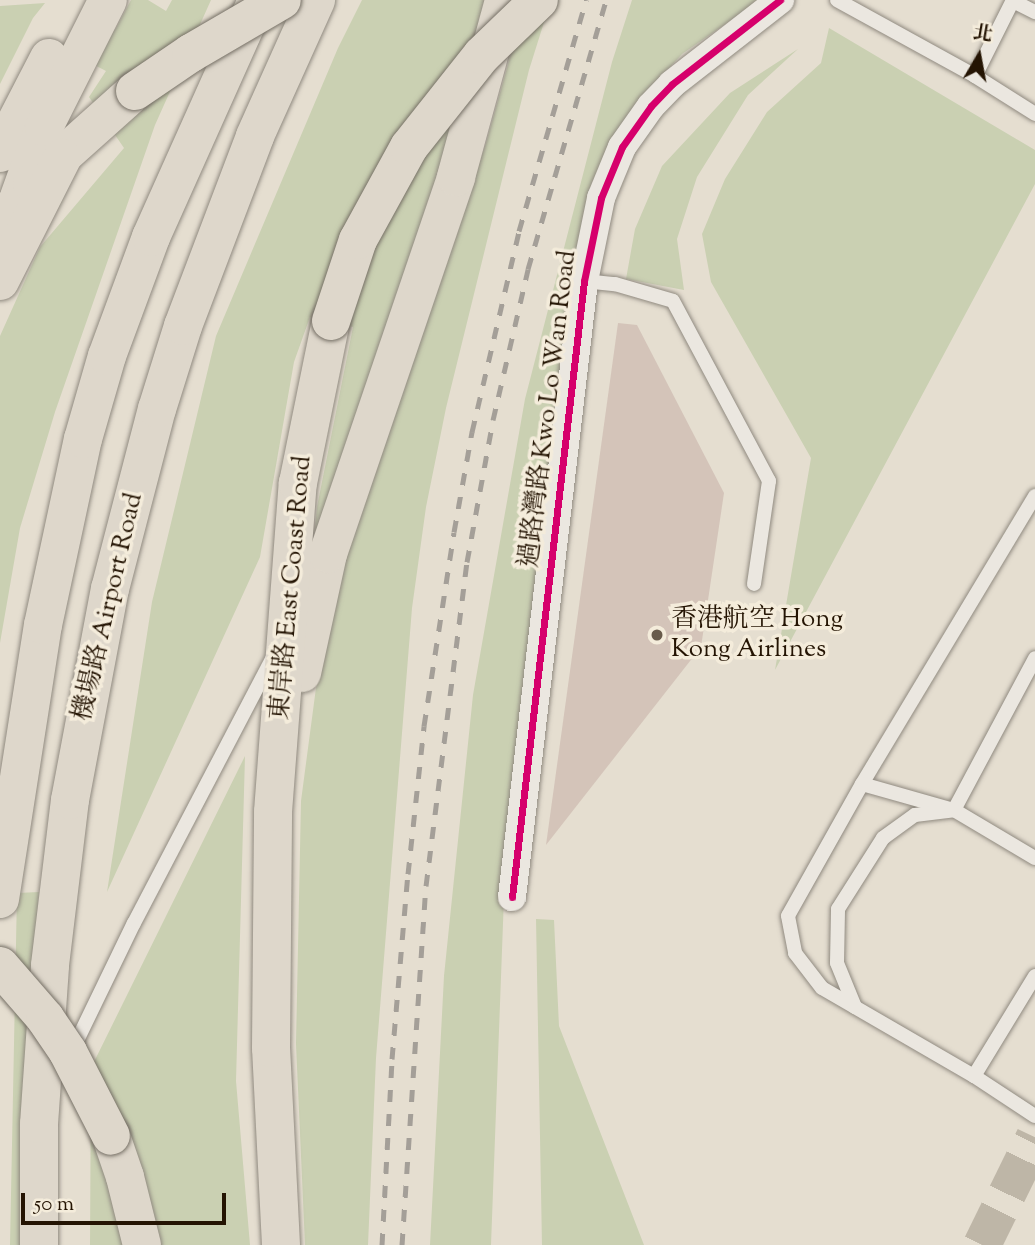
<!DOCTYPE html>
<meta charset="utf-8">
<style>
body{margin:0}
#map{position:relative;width:1035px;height:1245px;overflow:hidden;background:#e5ded0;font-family:"Sorts Mill Goudy","Noto Serif TC",serif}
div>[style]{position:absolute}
.green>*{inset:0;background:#cad0b2}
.building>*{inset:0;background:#d4c4b9}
.motorway-tunnel>*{height:38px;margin-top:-19px;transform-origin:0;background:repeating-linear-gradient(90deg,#beb6a7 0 38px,transparent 0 57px)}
.roads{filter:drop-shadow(0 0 2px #908a80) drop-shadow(0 0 2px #908a80)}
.service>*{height:14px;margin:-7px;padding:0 7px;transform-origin:7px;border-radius:7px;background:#ebe7e0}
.minor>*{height:28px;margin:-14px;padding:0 14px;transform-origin:14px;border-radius:14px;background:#ebe7e0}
.primary>*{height:38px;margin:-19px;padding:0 19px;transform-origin:19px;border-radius:19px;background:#ded7cb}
.motorway>*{height:38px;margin:-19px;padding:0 19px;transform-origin:19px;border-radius:19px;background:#ded7cb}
.rail>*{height:5px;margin-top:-2.5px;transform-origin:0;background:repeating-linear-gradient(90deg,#a49f98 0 12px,transparent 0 24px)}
.bridges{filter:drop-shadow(0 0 2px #756f65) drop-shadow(0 0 2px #756f65)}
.primary-bridge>*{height:38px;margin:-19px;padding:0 19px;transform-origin:19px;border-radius:19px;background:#ded7cb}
.motorway-bridge>*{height:38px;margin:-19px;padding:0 19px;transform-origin:19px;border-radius:19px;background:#ded7cb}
.cycleway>*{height:7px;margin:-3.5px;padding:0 3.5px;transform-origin:3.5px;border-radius:3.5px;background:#d6006c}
.dots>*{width:19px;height:19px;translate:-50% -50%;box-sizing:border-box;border:4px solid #f4ecdb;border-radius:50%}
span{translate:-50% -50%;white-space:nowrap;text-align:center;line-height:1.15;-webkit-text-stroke:7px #f4ecdb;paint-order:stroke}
.street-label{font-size:26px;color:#241403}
.poi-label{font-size:26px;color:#241403}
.left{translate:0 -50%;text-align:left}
.north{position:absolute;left:944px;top:21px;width:70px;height:70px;-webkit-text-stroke:5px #f4ecdb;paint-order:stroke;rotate:10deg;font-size:19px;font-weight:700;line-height:28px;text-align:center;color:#241403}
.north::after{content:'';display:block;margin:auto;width:24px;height:32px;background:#241403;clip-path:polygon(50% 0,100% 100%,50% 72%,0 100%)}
.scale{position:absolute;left:21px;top:1193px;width:205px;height:32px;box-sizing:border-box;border:4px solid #241403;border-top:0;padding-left:9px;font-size:21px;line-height:24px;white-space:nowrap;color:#241403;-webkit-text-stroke:5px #f4ecdb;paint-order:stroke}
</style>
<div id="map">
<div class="green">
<div style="clip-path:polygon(131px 0,148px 0,166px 11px,172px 0,211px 0,155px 125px,55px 412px,20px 528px,0 643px,0 336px,40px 247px,124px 148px,89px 97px,106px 71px,81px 58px,101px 22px,115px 30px)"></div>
<div style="clip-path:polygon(362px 0,491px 0,452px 135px,313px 552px,317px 507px,353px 327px,310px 317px,294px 362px,260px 557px,107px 892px,152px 602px,216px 336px,338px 48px)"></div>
<div style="clip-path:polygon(526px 0,551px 0,529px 70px,446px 408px,426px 507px,412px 608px,376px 1058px,368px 1245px,305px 1245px,296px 1044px,301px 801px,325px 620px,486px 143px)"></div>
<div style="clip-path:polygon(632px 0,760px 0,682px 54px,640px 100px,594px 204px,506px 843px,491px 1245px,430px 1245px,444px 976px,473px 695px,525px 399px,612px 62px)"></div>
<div style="clip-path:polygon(45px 3px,33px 18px,0 84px,0 6px)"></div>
<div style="clip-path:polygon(829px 28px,1035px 150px,1035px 184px,775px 670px,811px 458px,711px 282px,702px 234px,725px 179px,767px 112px,821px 63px)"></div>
<div style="clip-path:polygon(798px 49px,748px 95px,697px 177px,677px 239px,684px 290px,626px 279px,635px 229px,662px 166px,730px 93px)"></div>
<div style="clip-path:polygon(245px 756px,236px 1081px,250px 1245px,90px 1245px,91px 1068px)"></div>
<div style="clip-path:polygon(39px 892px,34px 948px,27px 1245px,10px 1245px,17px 893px)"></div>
<div style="clip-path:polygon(536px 919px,554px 920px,559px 1026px,644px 1245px,542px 1245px)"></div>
</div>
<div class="building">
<div style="clip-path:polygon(618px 323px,637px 325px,724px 493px,701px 647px,546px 845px)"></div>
</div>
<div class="motorway-tunnel">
<div style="left:982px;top:1245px;width:120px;rotate:-63.9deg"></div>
</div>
<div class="roads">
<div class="service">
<div style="left:837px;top:0;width:158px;rotate:28.8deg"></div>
<div style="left:975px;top:76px;width:71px;rotate:32.3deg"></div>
<div style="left:1013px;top:1px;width:25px;rotate:27deg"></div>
<div style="left:975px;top:76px;width:85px;rotate:-63.4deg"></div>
<div style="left:584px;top:281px;width:31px;rotate:6deg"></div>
<div style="left:615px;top:284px;width:60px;rotate:16.3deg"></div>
<div style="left:673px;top:301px;width:204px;rotate:61.9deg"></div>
<div style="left:769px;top:481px;width:104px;rotate:98.3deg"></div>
<div style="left:1035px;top:496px;width:336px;rotate:121deg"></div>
<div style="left:862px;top:784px;width:151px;rotate:119.3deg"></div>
<div style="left:788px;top:916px;width:38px;rotate:79deg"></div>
<div style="left:795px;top:953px;width:44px;rotate:52.4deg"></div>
<div style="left:822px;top:988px;width:176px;rotate:30.1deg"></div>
<div style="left:974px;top:1076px;width:73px;rotate:33.3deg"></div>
<div style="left:862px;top:784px;width:96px;rotate:15.8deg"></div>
<div style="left:954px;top:810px;width:94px;rotate:30.7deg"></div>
<div style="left:954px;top:810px;width:172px;rotate:-61.9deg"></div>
<div style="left:855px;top:1007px;width:48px;rotate:-112.2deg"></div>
<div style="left:837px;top:963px;width:54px;rotate:-88.9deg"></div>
<div style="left:838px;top:909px;width:84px;rotate:-57.6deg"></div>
<div style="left:883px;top:838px;width:39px;rotate:-36deg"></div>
<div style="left:915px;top:815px;width:39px;rotate:-7deg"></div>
<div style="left:72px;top:1051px;width:142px;rotate:-64.2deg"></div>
<div style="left:134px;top:923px;width:300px;rotate:-62.4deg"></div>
<div style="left:974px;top:1076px;width:117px;rotate:-58.6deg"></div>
</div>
<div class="minor">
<div style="left:512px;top:897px;width:620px;rotate:-83.33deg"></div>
<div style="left:584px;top:281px;width:85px;rotate:-78.4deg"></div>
<div style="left:601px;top:198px;width:55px;rotate:-67.6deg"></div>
<div style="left:622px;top:147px;width:50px;rotate:-54.7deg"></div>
<div style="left:651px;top:106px;width:30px;rotate:-46deg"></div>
<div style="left:672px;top:84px;width:137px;rotate:-37.9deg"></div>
</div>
<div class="primary">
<div style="left:0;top:153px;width:107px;rotate:-62.7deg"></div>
<div style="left:19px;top:197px;width:74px;rotate:-70.3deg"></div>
<div style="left:44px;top:127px;width:142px;rotate:-63.3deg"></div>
<div style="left:0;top:224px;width:52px;rotate:-52deg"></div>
<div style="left:32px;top:183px;width:138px;rotate:-41.8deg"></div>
<div style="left:302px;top:673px;width:122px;rotate:-77.7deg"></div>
<div style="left:328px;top:554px;width:398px;rotate:-71.2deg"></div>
<div style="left:456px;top:177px;width:183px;rotate:-74.8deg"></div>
<div style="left:281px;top:1245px;width:197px;rotate:-92.9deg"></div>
<div style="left:271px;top:1048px;width:236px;rotate:-89.5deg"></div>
<div style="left:273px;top:812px;width:330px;rotate:-85.7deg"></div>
<div style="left:298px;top:483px;width:165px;rotate:-78.5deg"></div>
</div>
<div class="motorway">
<div style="left:0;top:281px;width:138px;rotate:-63.2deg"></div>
<div style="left:0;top:899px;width:277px;rotate:-81.1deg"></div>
<div style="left:43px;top:625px;width:190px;rotate:-77.9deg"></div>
<div style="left:83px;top:439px;width:86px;rotate:-73.9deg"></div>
<div style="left:107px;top:356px;width:127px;rotate:-69.7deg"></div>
<div style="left:151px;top:237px;width:257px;rotate:-65.9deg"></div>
<div style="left:111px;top:1136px;width:43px;rotate:71.1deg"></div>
<div style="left:125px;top:1177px;width:70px;rotate:76deg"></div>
<div style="left:39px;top:1245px;width:121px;rotate:-90deg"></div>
<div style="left:39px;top:1124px;width:159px;rotate:-86deg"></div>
<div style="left:50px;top:965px;width:166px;rotate:-83.1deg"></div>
<div style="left:70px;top:800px;width:215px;rotate:-79.3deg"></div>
<div style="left:110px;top:589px;width:186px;rotate:-75.4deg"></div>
<div style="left:157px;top:409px;width:87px;rotate:-72.6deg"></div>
<div style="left:183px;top:326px;width:203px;rotate:-69.2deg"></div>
<div style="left:255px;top:136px;width:149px;rotate:-65.8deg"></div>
</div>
</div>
<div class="rail">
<div style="left:382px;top:1245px;width:186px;rotate:-86.9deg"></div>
<div style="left:392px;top:1059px;width:186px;rotate:-85.1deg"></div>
<div style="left:408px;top:874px;width:149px;rotate:-83.8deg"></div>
<div style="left:424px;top:726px;width:196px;rotate:-81.2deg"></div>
<div style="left:454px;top:532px;width:102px;rotate:-79.8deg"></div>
<div style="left:472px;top:432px;width:206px;rotate:-76.8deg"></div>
<div style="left:519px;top:231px;width:241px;rotate:-73.8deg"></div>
<div style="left:402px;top:1245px;width:360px;rotate:-86.2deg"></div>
<div style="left:426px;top:886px;width:327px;rotate:-82.8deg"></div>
<div style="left:467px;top:562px;width:144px;rotate:-79.6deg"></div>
<div style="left:493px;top:420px;width:155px;rotate:-76.9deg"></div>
<div style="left:528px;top:269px;width:280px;rotate:-73.8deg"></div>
</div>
<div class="bridges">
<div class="primary-bridge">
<div style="left:135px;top:91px;width:68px;rotate:-34.2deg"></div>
<div style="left:191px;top:53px;width:105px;rotate:-30.2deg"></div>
<div style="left:331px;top:321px;width:85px;rotate:-71.6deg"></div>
<div style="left:358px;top:240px;width:106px;rotate:-61.3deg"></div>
<div style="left:409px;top:147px;width:117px;rotate:-51.6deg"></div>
<div style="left:482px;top:55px;width:79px;rotate:-44deg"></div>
</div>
<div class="motorway-bridge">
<div style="left:0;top:966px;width:69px;rotate:49.1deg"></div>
<div style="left:45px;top:1018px;width:41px;rotate:55.9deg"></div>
<div style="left:68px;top:1052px;width:94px;rotate:62.9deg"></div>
</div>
</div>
<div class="cycleway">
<div style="left:512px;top:897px;width:620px;rotate:-83.33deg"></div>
<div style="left:584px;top:281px;width:85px;rotate:-78.4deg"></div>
<div style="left:601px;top:198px;width:55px;rotate:-67.6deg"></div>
<div style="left:622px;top:147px;width:50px;rotate:-54.7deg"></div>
<div style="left:651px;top:106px;width:30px;rotate:-46deg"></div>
<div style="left:672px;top:84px;width:137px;rotate:-37.9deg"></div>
</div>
<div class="dots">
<div style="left:657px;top:635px;background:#685b4b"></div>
</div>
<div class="street-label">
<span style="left:549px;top:409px;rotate:-83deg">過路灣路 Kwo Lo Wan Road</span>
<span style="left:292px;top:588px;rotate:-85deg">東岸路 East Coast Road</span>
<span style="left:109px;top:607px;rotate:-77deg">機場路 Airport Road</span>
</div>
<div class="poi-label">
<span class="left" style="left:671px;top:635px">香港航空 Hong<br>Kong Airlines</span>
</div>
<div class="north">北</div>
<div class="scale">50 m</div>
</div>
